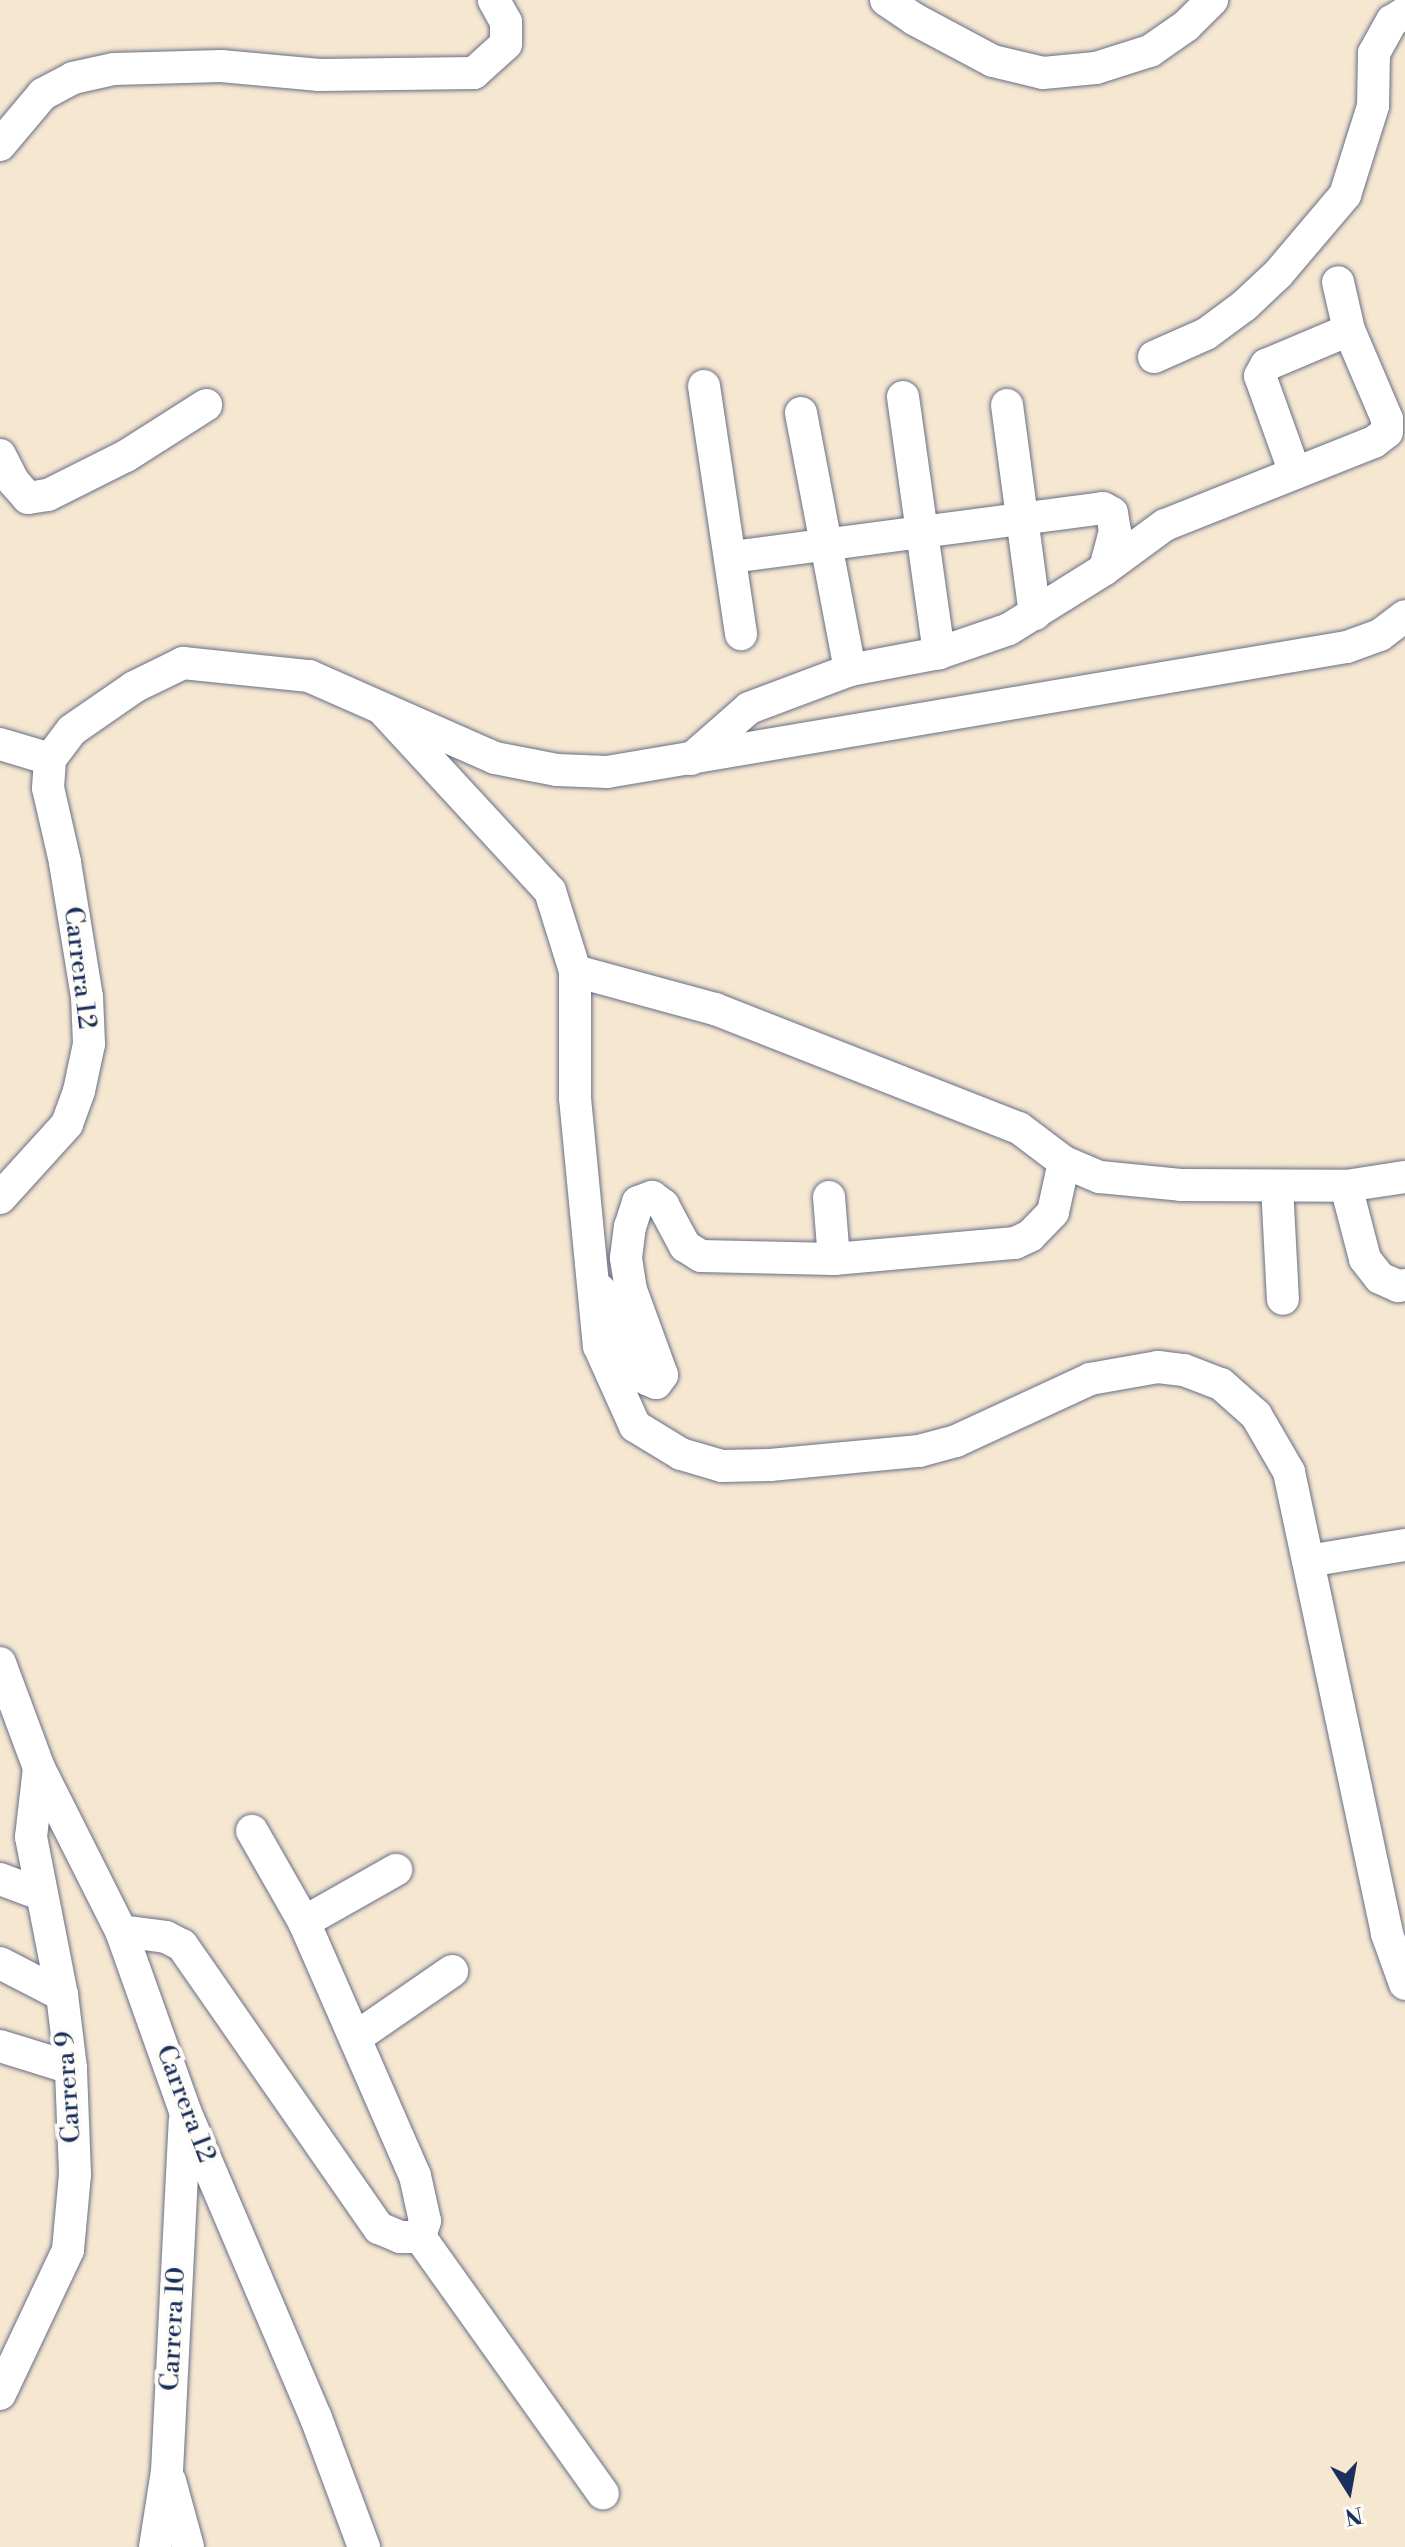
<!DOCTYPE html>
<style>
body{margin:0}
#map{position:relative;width:1405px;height:2547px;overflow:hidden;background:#f6e7d1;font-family:"Libre Bodoni",serif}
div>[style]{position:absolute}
.roads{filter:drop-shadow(0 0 2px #686f86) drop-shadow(0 0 2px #686f86)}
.minor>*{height:32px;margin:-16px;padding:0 16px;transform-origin:16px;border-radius:16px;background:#fff}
span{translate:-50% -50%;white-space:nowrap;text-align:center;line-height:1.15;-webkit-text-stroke:8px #fdfcf7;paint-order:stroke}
.street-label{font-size:26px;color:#1b2f5e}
.north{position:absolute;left:1309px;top:2451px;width:80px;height:80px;-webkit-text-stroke:6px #fdfcf7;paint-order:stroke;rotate:169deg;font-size:22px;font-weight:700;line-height:32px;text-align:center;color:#1b2f5e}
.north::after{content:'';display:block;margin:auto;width:28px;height:36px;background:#1b2f5e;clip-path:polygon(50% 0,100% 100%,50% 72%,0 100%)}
</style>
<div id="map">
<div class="roads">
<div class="minor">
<div style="left:886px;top:0;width:34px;rotate:34deg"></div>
<div style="left:914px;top:19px;width:89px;rotate:28deg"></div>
<div style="left:993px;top:61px;width:51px;rotate:13.5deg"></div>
<div style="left:1043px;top:73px;width:53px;rotate:-5.4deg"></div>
<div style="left:1096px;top:68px;width:57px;rotate:-17.5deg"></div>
<div style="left:1150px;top:51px;width:44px;rotate:-34.8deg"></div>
<div style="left:1186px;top:26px;width:37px;rotate:-45deg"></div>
<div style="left:0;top:145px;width:67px;rotate:-49.9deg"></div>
<div style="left:43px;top:94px;width:34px;rotate:-28deg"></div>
<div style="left:73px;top:78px;width:42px;rotate:-12.4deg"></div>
<div style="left:114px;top:69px;width:107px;rotate:-1.6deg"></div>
<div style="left:221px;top:66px;width:99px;rotate:5.2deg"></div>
<div style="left:320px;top:75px;width:154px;rotate:-0.7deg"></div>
<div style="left:474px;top:73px;width:43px;rotate:-42.2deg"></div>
<div style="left:506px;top:44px;width:22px;rotate:-90deg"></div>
<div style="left:506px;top:22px;width:25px;rotate:-119deg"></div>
<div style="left:1154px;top:357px;width:57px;rotate:-23.9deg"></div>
<div style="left:1206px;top:334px;width:49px;rotate:-36.6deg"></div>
<div style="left:1245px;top:305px;width:45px;rotate:-43.2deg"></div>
<div style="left:1278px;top:274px;width:104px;rotate:-49.7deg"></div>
<div style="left:1345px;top:195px;width:93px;rotate:-72.5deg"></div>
<div style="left:1373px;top:106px;width:53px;rotate:-88.9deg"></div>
<div style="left:1374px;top:53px;width:37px;rotate:-61deg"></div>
<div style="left:1392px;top:21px;width:15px;rotate:-32deg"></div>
<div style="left:704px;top:386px;width:251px;rotate:81.5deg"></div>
<div style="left:903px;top:397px;width:259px;rotate:82deg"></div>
<div style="left:1007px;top:405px;width:211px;rotate:82.4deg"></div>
<div style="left:801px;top:413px;width:262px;rotate:79.2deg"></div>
<div style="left:0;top:455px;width:30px;rotate:63deg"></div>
<div style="left:14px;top:482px;width:21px;rotate:49deg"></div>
<div style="left:28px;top:498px;width:20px;rotate:-9deg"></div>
<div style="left:48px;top:495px;width:87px;rotate:-26.6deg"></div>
<div style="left:126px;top:456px;width:95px;rotate:-32.5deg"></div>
<div style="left:1295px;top:473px;width:103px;rotate:-109.8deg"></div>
<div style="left:1260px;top:376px;width:13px;rotate:-61deg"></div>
<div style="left:1266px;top:365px;width:90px;rotate:-22.9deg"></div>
<div style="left:732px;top:557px;width:374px;rotate:-7.5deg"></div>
<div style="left:1103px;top:508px;width:10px;rotate:29deg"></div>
<div style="left:1112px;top:513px;width:18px;rotate:81deg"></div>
<div style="left:1115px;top:531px;width:39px;rotate:105deg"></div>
<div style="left:383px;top:710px;width:246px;rotate:47.3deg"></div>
<div style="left:550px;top:891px;width:84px;rotate:72.6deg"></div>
<div style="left:575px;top:971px;width:127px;rotate:90deg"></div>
<div style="left:575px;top:1098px;width:249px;rotate:84.5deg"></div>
<div style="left:599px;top:1346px;width:88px;rotate:65.8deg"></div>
<div style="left:635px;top:1426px;width:54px;rotate:31.3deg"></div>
<div style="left:681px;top:1454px;width:43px;rotate:16.3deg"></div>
<div style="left:722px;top:1466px;width:48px;rotate:-1.2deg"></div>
<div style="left:770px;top:1465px;width:150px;rotate:-5.4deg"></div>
<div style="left:919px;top:1451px;width:38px;rotate:-15deg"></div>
<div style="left:956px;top:1441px;width:148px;rotate:-24.8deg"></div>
<div style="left:1090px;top:1379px;width:69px;rotate:-10deg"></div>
<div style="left:1158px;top:1367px;width:26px;rotate:7deg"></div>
<div style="left:1184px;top:1370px;width:40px;rotate:21deg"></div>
<div style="left:1221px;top:1384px;width:47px;rotate:41.5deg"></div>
<div style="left:1256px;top:1415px;width:66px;rotate:59.9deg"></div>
<div style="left:1289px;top:1472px;width:472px;rotate:78deg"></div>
<div style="left:1387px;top:1934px;width:53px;rotate:70.2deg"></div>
<div style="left:0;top:744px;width:52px;rotate:16.7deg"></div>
<div style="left:50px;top:759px;width:36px;rotate:-53deg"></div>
<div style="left:72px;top:730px;width:75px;rotate:-34.7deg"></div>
<div style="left:134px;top:687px;width:55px;rotate:-26.1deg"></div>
<div style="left:183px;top:663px;width:127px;rotate:5.9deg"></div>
<div style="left:309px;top:676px;width:203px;rotate:23.8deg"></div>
<div style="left:495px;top:758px;width:63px;rotate:11deg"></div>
<div style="left:557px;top:770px;width:50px;rotate:2.3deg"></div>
<div style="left:607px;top:772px;width:750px;rotate:-9.59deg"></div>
<div style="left:1347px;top:647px;width:35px;rotate:-20deg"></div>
<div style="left:1380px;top:635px;width:31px;rotate:-37deg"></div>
<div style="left:691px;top:759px;width:77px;rotate:-41.3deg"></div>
<div style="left:749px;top:708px;width:108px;rotate:-20.6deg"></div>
<div style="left:850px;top:670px;width:91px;rotate:-10.8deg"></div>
<div style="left:939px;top:653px;width:74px;rotate:-18.9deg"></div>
<div style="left:1009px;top:629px;width:113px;rotate:-32deg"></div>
<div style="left:1105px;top:569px;width:74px;rotate:-36.3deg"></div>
<div style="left:1165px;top:525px;width:225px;rotate:-21.7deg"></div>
<div style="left:1374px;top:442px;width:16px;rotate:-38deg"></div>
<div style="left:1387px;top:432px;width:13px;rotate:-90deg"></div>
<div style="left:1387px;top:419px;width:97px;rotate:-113.1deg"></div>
<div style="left:1349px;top:330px;width:49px;rotate:-102.9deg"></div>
<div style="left:575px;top:971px;width:145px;rotate:15.2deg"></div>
<div style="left:715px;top:1009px;width:326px;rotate:21.4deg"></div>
<div style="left:1019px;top:1128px;width:56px;rotate:37.1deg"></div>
<div style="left:1064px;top:1162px;width:39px;rotate:23deg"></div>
<div style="left:1100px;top:1177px;width:81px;rotate:5.6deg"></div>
<div style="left:1181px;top:1185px;width:165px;rotate:0.3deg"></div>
<div style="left:1346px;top:1186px;width:60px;rotate:-8.7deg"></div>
<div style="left:1277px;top:1186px;width:113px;rotate:87deg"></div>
<div style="left:1346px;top:1186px;width:75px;rotate:75.4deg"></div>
<div style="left:1365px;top:1259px;width:24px;rotate:52deg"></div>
<div style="left:1380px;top:1278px;width:20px;rotate:24deg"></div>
<div style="left:1398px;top:1286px;width:7px;rotate:-8deg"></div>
<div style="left:829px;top:1197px;width:62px;rotate:85.4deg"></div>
<div style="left:0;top:1198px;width:100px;rotate:-47.8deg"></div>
<div style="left:67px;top:1124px;width:35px;rotate:-70deg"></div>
<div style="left:79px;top:1091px;width:48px;rotate:-78deg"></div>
<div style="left:89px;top:1044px;width:47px;rotate:-92.4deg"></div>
<div style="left:87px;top:997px;width:137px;rotate:-99.3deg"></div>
<div style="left:65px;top:862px;width:76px;rotate:-102.9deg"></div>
<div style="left:48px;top:788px;width:29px;rotate:-86deg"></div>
<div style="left:600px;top:1290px;width:101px;rotate:62.2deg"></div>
<div style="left:647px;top:1379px;width:10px;rotate:24deg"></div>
<div style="left:656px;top:1383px;width:10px;rotate:-53deg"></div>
<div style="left:662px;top:1375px;width:90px;rotate:-110deg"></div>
<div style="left:631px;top:1290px;width:32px;rotate:-99deg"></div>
<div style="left:626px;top:1258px;width:31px;rotate:-83deg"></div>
<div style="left:630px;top:1227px;width:26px;rotate:-72deg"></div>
<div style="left:638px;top:1202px;width:15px;rotate:-20deg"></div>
<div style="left:652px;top:1197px;width:14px;rotate:36deg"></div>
<div style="left:663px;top:1205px;width:47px;rotate:61.8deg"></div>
<div style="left:685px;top:1246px;width:19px;rotate:32deg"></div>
<div style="left:701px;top:1256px;width:133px;rotate:1.3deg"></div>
<div style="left:834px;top:1259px;width:182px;rotate:-5.1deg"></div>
<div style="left:1015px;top:1243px;width:17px;rotate:-25deg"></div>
<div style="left:1030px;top:1236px;width:33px;rotate:-46deg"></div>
<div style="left:1053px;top:1212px;width:51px;rotate:-77.6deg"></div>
<div style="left:1308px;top:1561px;width:98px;rotate:-9.4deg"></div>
<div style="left:0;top:1663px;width:112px;rotate:69.6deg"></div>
<div style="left:39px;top:1768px;width:182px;rotate:63.3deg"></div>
<div style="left:121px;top:1931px;width:191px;rotate:70.4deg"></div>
<div style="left:185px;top:2111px;width:334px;rotate:66.9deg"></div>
<div style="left:316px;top:2418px;width:138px;rotate:69.6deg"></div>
<div style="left:0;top:1879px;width:43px;rotate:20.6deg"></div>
<div style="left:304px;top:1922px;width:106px;rotate:-29.5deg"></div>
<div style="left:121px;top:1931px;width:45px;rotate:7.6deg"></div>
<div style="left:166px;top:1937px;width:18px;rotate:27deg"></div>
<div style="left:182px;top:1945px;width:345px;rotate:55.2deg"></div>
<div style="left:379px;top:2228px;width:23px;rotate:23deg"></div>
<div style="left:400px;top:2237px;width:20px"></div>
<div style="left:420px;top:2237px;width:17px;rotate:-73deg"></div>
<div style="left:425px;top:2221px;width:46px;rotate:-102.5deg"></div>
<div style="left:415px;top:2176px;width:277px;rotate:-113.6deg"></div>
<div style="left:304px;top:1922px;width:105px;rotate:-119.7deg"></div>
<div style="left:0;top:1963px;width:70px;rotate:27.3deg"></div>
<div style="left:355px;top:2038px;width:118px;rotate:-34.6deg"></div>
<div style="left:0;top:2046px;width:74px;rotate:17.2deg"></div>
<div style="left:420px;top:2237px;width:315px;rotate:54.5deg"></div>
<div style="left:0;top:2394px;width:159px;rotate:-64.7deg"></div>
<div style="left:68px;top:2250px;width:76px;rotate:-84.7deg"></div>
<div style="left:75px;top:2174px;width:106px;rotate:-92.2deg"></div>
<div style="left:71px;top:2068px;width:74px;rotate:-97deg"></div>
<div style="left:62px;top:1995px;width:161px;rotate:-101.1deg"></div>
<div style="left:31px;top:1837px;width:69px;rotate:-83.4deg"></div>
<div style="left:170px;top:2481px;width:68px;rotate:74.7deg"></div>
<div style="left:155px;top:2547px;width:77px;rotate:-81deg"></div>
<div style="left:167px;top:2471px;width:351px;rotate:-87.1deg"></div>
</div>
</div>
<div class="street-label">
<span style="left:79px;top:968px;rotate:83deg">Carrera 12</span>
<span style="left:69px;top:2087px;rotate:-94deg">Carrera 9</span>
<span style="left:185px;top:2104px;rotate:69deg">Carrera 12</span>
<span style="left:174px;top:2329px;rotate:-87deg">Carrera 10</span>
</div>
<div class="north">N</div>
</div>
